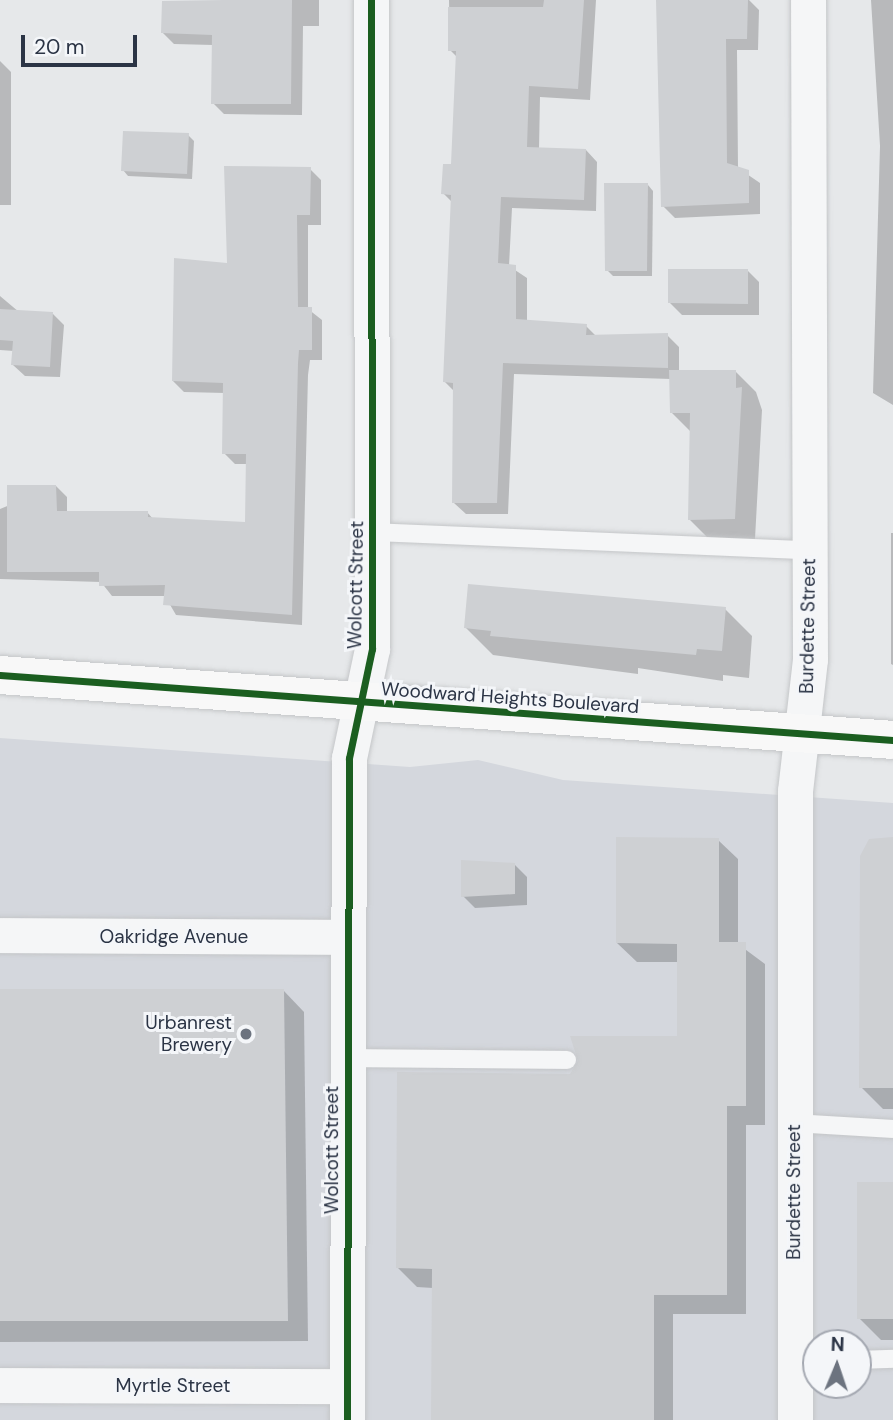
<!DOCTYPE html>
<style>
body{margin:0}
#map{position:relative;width:893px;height:1420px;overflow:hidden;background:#e6e8ea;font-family:"DM Sans",sans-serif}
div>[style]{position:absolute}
.built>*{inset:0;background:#d4d7dd}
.shadow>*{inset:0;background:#0003}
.building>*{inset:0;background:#ced0d3}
.roads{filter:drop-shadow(0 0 2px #c4c6c8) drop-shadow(0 0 2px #c4c6c8)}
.lane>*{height:18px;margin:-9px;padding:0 9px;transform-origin:9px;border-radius:9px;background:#f5f6f7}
.street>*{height:35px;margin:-17.5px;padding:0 17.5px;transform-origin:17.5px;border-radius:17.5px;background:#f5f6f7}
.secondary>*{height:38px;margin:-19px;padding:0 19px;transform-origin:19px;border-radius:19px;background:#f8f8f8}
.cycleway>*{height:7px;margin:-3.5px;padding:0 3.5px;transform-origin:3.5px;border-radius:3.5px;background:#1b5e20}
.dots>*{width:19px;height:19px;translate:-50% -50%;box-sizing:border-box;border:4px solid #f4f6f9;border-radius:50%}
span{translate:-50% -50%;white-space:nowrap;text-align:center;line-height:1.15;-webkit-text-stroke:6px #f4f6f9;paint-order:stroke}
.street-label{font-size:19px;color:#2b3445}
.poi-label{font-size:19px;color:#2b3445}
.right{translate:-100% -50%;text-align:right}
.north{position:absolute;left:802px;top:1329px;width:70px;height:70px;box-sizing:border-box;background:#f4f6f9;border:2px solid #a4a8b1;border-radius:50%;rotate:2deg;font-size:19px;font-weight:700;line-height:28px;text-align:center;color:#2b3445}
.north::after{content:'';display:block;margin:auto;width:24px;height:32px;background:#6c737f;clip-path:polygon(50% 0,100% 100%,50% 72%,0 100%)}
.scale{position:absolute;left:21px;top:35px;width:116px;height:32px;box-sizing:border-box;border:4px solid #2b3445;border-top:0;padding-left:9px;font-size:21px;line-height:24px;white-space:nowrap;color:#2b3445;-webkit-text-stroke:5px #f4f6f9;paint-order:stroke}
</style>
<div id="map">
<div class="built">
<div style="clip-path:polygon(evenodd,0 738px,410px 767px,478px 760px,563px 780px,893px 803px,893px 1420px,0 1420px,0 738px,816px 1343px,858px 1343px,858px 1385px,816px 1385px,816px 1343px)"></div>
</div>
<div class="shadow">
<div style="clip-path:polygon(225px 0,319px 0,319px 26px,303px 26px,302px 115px,224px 114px,213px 103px,213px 45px,174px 44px,162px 32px)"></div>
<div style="clip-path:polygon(449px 0,596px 0,590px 100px,540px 97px,539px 149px,586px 150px,597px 162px,596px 211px,512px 208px,509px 266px,527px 278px,527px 322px,586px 326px,597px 337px,667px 335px,679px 347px,679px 371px,735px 371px,756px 392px,762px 410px,755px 539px,710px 540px,689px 519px,691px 432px,671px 412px,671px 379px,514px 374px,508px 514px,466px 514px,454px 503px,454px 391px,445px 382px,453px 203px,443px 193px,452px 166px,458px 58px,450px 50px)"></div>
<div style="clip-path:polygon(659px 0,749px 0,759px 10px,758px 50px,737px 50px,738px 168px,760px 183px,760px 214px,675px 218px,663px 206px)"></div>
<div style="clip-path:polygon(871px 0,893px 0,893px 405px,873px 393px,880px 146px)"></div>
<div style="clip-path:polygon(0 61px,11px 72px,11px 205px,0 205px)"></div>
<div style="clip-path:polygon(188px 135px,194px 141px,192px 179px,128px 176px,123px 170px)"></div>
<div style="clip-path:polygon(310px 169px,321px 180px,321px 225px,308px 225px,308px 309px,322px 320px,322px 360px,310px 360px,308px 375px,302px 625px,176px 615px,165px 596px,112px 596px,101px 582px,0 579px,0 509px,56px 486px,67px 497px,67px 513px,147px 512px,153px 519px,247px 524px,248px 464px,235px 464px,224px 453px,225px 393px,184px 392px,173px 381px,228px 265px)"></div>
<div style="clip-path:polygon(648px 185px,653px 191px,652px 276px,613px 276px,607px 270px)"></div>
<div style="clip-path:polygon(747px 270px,759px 282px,759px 315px,682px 315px,670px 303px)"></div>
<div style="clip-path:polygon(0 296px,19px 312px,53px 314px,64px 325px,60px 377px,25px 376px,13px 365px,14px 351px,0 350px)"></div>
<div style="clip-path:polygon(891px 533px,893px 533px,893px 665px,891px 664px)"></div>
<div style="clip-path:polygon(725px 609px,752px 636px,749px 678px,723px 675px,723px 681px,638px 668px,638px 674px,493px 655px,466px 628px)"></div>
<div style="clip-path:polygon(718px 840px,738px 859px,738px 944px,765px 964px,765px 1125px,746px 1125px,746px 1314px,673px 1314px,673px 1420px,432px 1420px,433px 1288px,417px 1287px,398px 1268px,571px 1075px,679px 1038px,679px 962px,637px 962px,617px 943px)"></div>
<div style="clip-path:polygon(893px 840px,893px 1109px,883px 1109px,861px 1087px)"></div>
<div style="clip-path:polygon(515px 865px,527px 877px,527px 905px,475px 908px,463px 896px)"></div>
<div style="clip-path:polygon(283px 990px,304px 1012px,308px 1341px,0 1342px,0 991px)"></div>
<div style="clip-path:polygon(893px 1184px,893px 1340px,881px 1340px,859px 1318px)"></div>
</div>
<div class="building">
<div style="clip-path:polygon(224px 0,292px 0,291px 104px,211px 104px,212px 35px,161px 33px,162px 1px)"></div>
<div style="clip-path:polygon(544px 0,584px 0,578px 89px,529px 86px,527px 147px,586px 149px,584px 200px,501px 197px,498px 263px,516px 265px,516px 319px,587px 324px,586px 335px,668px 333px,668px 368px,503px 363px,497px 503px,452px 503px,453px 383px,443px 382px,451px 195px,441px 194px,443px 164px,451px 164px,456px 51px,448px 51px,448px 7px,543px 7px)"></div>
<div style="clip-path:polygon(656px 0,748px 0,747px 39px,726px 39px,727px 163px,749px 170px,749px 203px,661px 207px)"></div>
<div style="clip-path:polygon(123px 131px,189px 133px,187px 174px,121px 171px)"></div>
<div style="clip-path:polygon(224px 166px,311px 167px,310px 215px,297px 215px,298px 307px,312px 307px,312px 350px,299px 350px,298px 363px,292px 615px,163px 605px,165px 585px,99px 586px,99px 572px,7px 572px,7px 485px,56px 485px,57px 511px,148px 511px,148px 517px,245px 522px,246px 454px,222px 454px,223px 383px,172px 381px,174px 258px,227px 263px)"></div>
<div style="clip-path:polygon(604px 183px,648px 183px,647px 271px,605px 271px)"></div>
<div style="clip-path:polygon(668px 269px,748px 269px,748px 304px,668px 303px)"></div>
<div style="clip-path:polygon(0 309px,53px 312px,50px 367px,11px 365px,13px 341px,0 340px)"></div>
<div style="clip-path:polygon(669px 370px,736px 370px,736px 388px,742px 387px,735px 519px,688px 520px,690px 413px,670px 413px)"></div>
<div style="clip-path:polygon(468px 584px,726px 607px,722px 651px,697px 649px,696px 655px,490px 636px,491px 631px,464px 628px)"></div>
<div style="clip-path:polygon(616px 837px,719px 838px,719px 942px,746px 942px,746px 1106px,727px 1106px,727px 1295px,654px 1295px,654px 1420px,431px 1420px,432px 1269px,396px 1268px,397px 1072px,570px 1074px,578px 1061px,570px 1036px,677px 1036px,677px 944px,616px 943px)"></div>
<div style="clip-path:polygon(893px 837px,893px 1088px,859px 1088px,860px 856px,869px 839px)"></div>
<div style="clip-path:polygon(461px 860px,515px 863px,515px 894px,461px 897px)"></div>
<div style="clip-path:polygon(0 989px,284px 989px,288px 1321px,0 1321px)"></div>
<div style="clip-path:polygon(857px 1182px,893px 1182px,893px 1319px,857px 1319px)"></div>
</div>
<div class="roads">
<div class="lane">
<div style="left:373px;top:532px;width:437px;rotate:2.4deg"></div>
<div style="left:348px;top:1058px;width:219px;rotate:0.5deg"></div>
<div style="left:794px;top:1123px;width:99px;rotate:3.5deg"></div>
<div style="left:858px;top:1360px;width:35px;rotate:-2deg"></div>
</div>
<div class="street">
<div style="left:0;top:935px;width:348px;rotate:0.3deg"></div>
<div style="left:0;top:1385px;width:347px;rotate:0.2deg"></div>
<div style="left:347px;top:1420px;width:662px;rotate:-89.83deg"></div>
<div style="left:349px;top:758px;width:111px;rotate:-78.1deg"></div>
<div style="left:372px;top:649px;width:649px;rotate:-90.09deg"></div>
<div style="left:795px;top:1420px;width:629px;rotate:-90deg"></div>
<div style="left:795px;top:791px;width:133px;rotate:-83.5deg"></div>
<div style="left:810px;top:659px;width:659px;rotate:-90.17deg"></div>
</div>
<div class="secondary">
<div style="left:0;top:675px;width:895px;rotate:4.16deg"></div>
</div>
</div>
<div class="cycleway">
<div style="left:0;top:675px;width:895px;rotate:4.16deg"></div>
<div style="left:347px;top:1420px;width:662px;rotate:-89.83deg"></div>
<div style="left:349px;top:758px;width:111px;rotate:-78.1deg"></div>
<div style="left:372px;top:649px;width:649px;rotate:-90.09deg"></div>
</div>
<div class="dots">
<div style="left:246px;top:1034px;background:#6c737f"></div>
</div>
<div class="street-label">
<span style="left:356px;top:585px;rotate:-89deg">Wolcott Street</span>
<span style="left:808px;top:626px;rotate:-89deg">Burdette Street</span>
<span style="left:510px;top:698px;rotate:4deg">Woodward Heights Boulevard</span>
<span style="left:174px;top:937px">Oakridge Avenue</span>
<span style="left:332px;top:1150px;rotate:-90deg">Wolcott Street</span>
<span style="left:794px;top:1192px;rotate:-90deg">Burdette Street</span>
<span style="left:173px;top:1386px">Myrtle Street</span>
</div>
<div class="poi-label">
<span class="right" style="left:232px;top:1034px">Urbanrest<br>Brewery</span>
</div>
<div class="north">N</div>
<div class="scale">20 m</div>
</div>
